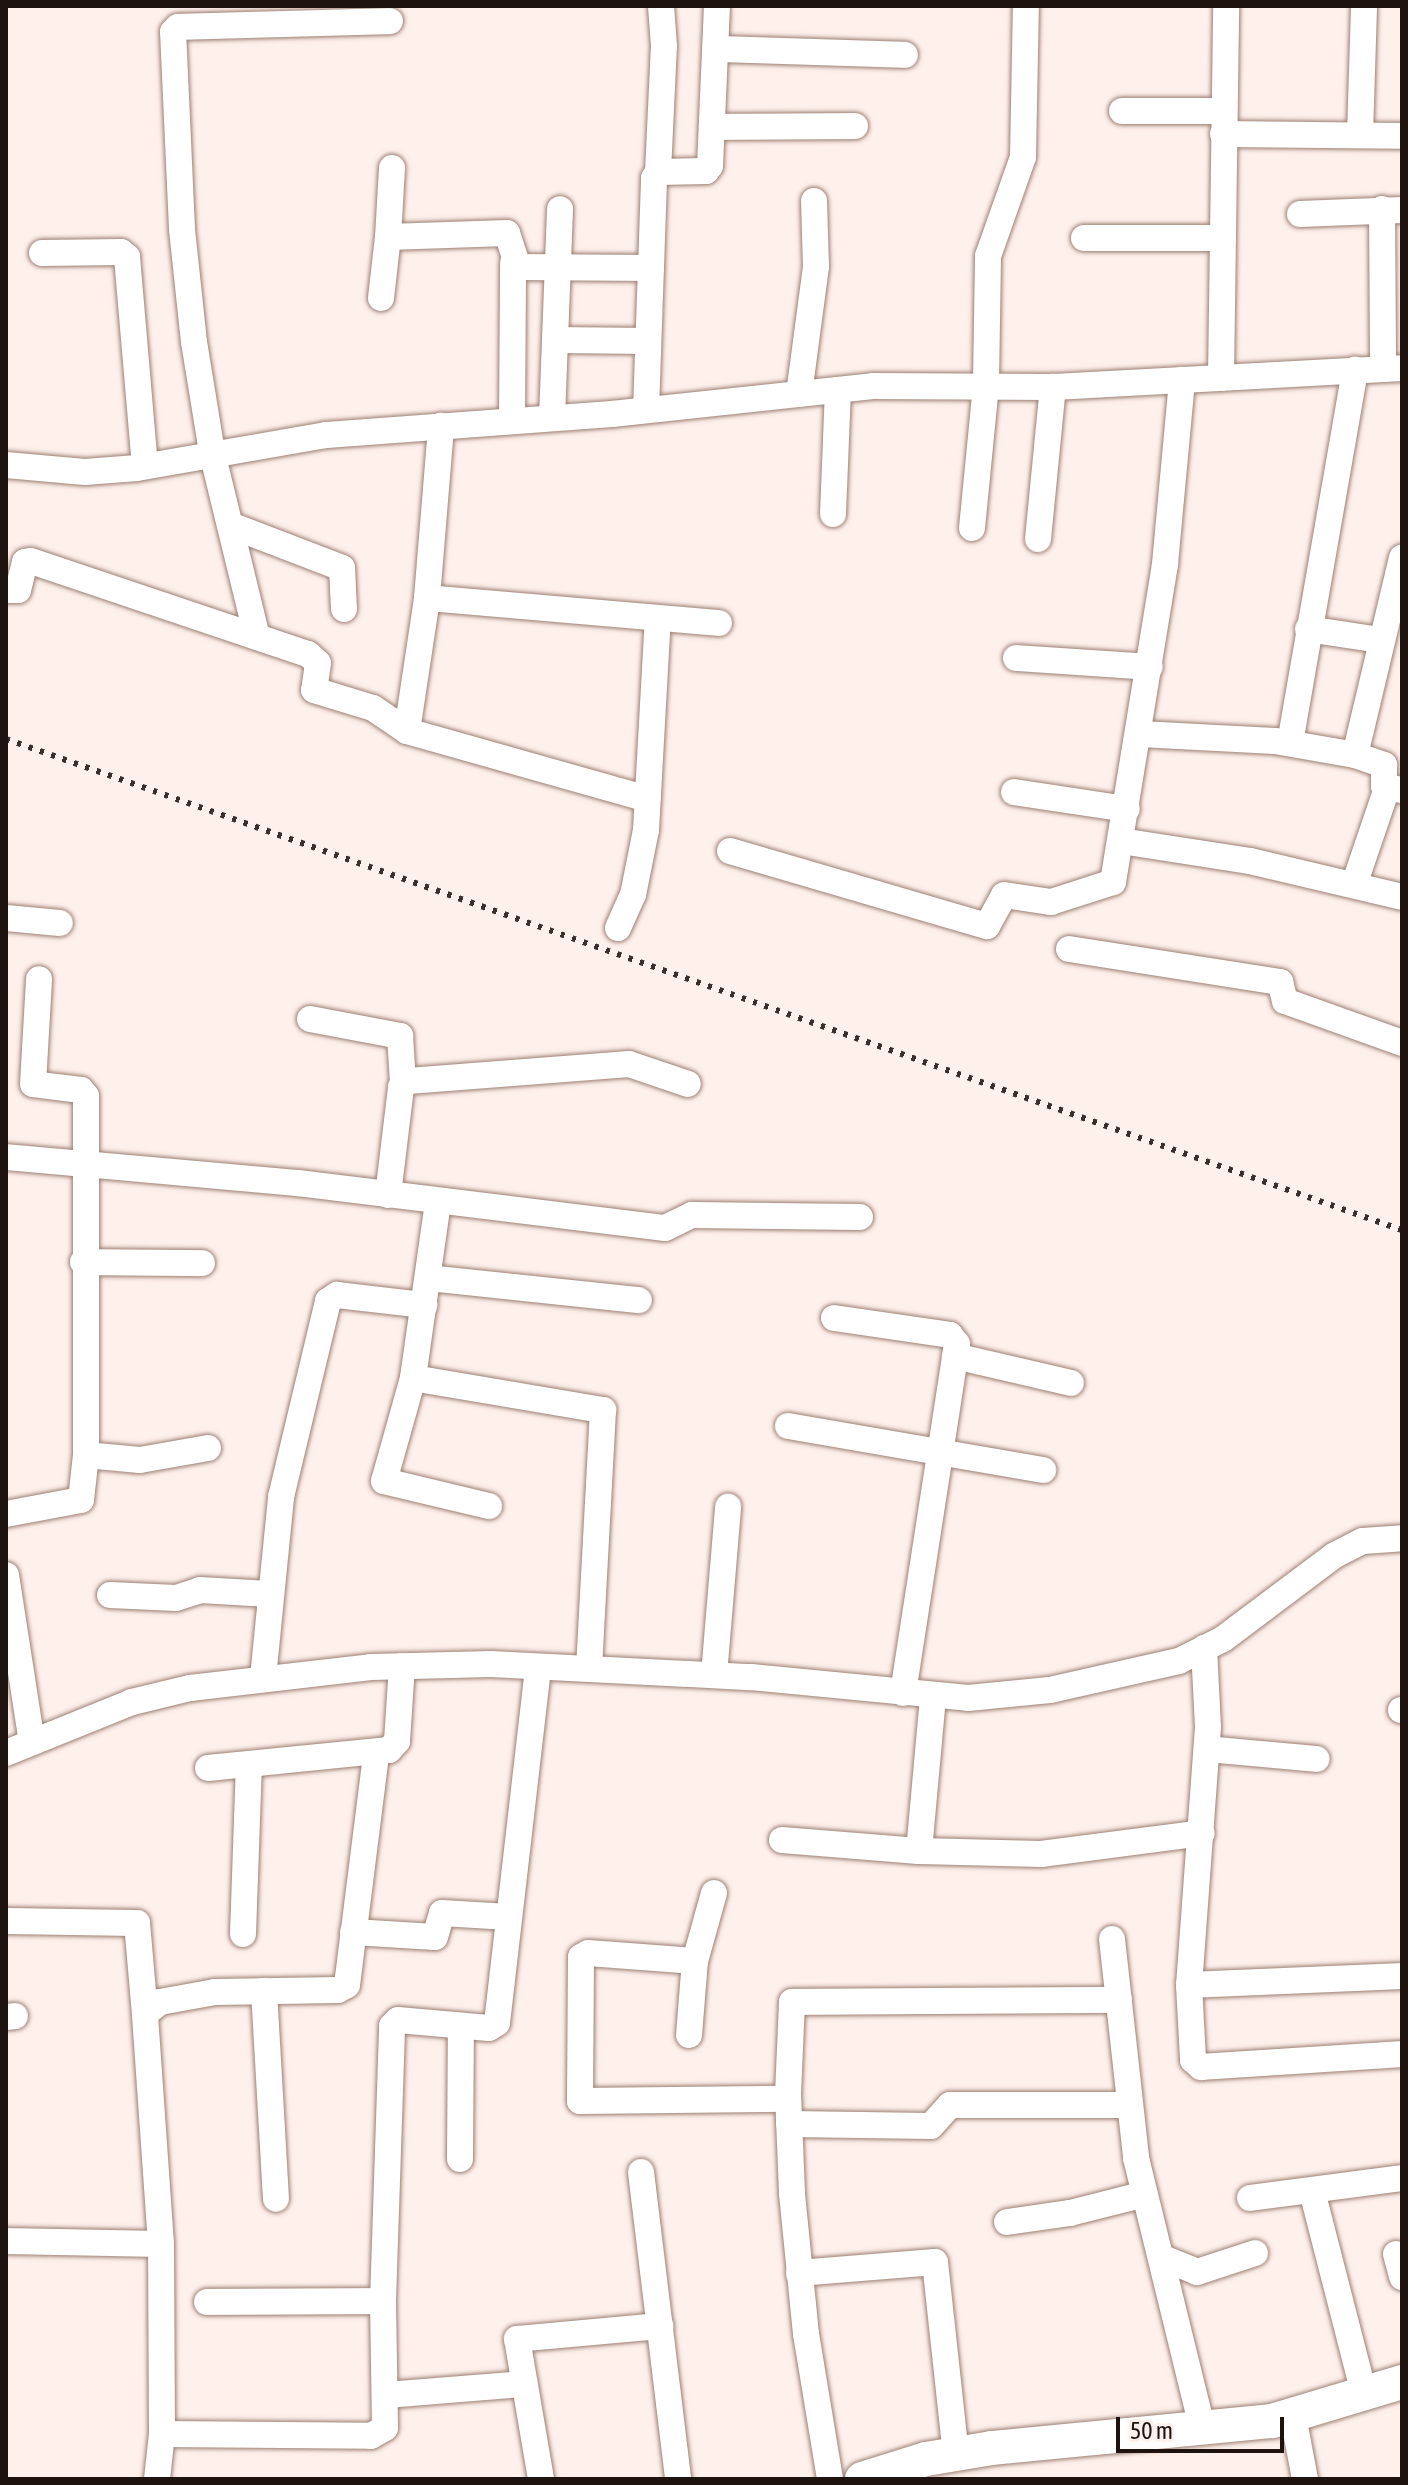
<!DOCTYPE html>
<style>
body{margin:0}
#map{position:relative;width:1408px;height:2485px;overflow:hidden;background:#fef0eb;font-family:"Asap Condensed",sans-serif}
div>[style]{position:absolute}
.roads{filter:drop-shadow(0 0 2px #9c7f73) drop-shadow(0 0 2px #9c7f73)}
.minor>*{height:26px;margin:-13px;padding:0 13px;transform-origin:13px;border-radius:13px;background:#fff}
.tertiary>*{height:34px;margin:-17px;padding:0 17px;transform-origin:17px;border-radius:17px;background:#fff}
.rail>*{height:6px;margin-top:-3px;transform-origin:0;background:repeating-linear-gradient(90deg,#3a2f2b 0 4px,transparent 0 12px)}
span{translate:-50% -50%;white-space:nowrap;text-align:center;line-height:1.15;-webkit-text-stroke:6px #fef0eb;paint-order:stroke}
.frame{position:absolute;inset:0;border:8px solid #1e130f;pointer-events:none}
.scale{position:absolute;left:1116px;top:2417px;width:168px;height:36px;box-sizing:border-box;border:4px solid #1e130f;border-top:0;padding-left:10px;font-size:24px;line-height:28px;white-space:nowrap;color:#1e130f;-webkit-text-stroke:6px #fef0eb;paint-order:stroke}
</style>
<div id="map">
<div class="roads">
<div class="minor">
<div style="left:717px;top:49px;width:188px;rotate:1.8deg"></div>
<div style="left:1122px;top:111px;width:102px"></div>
<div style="left:713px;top:127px;width:142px;rotate:-0.4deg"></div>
<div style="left:1223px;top:134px;width:179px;rotate:0.6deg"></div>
<div style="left:1360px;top:135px;width:129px;rotate:-88.2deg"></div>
<div style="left:392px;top:168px;width:69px;rotate:93.3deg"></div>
<div style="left:388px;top:237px;width:119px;rotate:-1.9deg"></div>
<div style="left:507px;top:233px;width:36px;rotate:72deg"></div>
<div style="left:518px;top:267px;width:133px;rotate:0.4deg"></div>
<div style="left:658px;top:172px;width:126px;rotate:-87.3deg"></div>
<div style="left:664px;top:46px;width:40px;rotate:-94.3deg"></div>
<div style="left:1382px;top:209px;width:160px;rotate:89.6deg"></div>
<div style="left:1300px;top:214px;width:102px;rotate:-2.2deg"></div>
<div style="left:1084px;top:238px;width:139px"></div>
<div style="left:42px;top:253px;width:79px;rotate:-0.7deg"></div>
<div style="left:121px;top:252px;width:8px;rotate:40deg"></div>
<div style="left:127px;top:257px;width:210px;rotate:85.1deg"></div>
<div style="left:381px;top:298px;width:61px;rotate:-83.5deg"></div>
<div style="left:556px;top:340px;width:92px;rotate:0.6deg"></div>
<div style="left:1221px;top:378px;width:372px;rotate:-89.2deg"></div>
<div style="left:799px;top:394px;width:128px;rotate:-82.4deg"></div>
<div style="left:816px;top:267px;width:66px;rotate:-91.7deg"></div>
<div style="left:646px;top:410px;width:232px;rotate:-88deg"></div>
<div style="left:654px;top:178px;width:7px;rotate:-56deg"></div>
<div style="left:658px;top:172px;width:48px;rotate:-1.2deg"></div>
<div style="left:706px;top:171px;width:6px;rotate:-51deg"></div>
<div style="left:710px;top:166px;width:160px;rotate:-87.5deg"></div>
<div style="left:552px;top:418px;width:209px;rotate:-87.8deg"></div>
<div style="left:512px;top:421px;width:158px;rotate:-89.6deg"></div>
<div style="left:6px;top:465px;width:79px;rotate:5.1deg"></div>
<div style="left:85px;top:472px;width:52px;rotate:-4.4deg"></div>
<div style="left:137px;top:468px;width:192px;rotate:-9.9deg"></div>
<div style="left:326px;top:435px;width:287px;rotate:-4.2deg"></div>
<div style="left:612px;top:414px;width:262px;rotate:-6.1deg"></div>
<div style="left:873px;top:386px;width:180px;rotate:0.3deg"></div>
<div style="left:1053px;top:387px;width:350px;rotate:-3.1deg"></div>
<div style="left:833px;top:514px;width:124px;rotate:-87.7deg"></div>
<div style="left:230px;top:525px;width:120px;rotate:21deg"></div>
<div style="left:342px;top:568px;width:41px;rotate:87.2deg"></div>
<div style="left:972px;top:528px;width:145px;rotate:-84.4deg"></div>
<div style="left:986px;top:384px;width:128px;rotate:-89.1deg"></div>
<div style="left:988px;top:256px;width:105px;rotate:-70.5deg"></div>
<div style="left:1023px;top:157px;width:151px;rotate:-88.9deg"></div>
<div style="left:1038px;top:539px;width:153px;rotate:-84.4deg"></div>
<div style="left:6px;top:590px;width:12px"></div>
<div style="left:18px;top:590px;width:29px;rotate:-76deg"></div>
<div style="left:25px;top:562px;width:6px;rotate:-9deg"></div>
<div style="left:31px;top:561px;width:292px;rotate:18.6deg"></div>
<div style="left:308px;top:654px;width:13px;rotate:42deg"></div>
<div style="left:318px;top:663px;width:27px;rotate:98deg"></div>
<div style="left:314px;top:690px;width:62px;rotate:17deg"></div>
<div style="left:373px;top:708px;width:41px;rotate:34.1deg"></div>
<div style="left:407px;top:731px;width:250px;rotate:15.8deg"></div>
<div style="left:427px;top:598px;width:293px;rotate:4.9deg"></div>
<div style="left:1308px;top:629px;width:73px;rotate:8.7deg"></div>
<div style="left:257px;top:637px;width:190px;rotate:-103.7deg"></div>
<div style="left:212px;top:452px;width:111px;rotate:-99.3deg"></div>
<div style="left:194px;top:342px;width:114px;rotate:-96.1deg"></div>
<div style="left:182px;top:229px;width:197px;rotate:-92.6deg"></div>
<div style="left:173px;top:32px;width:7px;rotate:-45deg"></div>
<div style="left:178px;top:27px;width:212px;rotate:-1.6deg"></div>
<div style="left:1016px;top:658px;width:134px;rotate:3.8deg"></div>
<div style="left:407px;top:731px;width:134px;rotate:-81.4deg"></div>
<div style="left:427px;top:598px;width:173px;rotate:-85.3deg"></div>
<div style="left:1140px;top:734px;width:135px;rotate:3deg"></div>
<div style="left:1275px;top:741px;width:81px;rotate:9.9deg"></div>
<div style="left:1355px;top:755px;width:31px;rotate:19deg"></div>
<div style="left:1384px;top:765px;width:21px;rotate:90deg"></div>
<div style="left:1384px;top:786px;width:18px;rotate:13deg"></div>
<div style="left:1290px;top:743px;width:379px;rotate:-80.1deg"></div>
<div style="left:1355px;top:755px;width:203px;rotate:-76.6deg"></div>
<div style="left:1014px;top:792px;width:114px;rotate:8.6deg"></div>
<div style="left:1121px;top:841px;width:131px;rotate:8.8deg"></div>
<div style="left:1250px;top:861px;width:156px;rotate:13.3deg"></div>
<div style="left:730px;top:851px;width:268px;rotate:16.3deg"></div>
<div style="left:987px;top:926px;width:35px;rotate:-61deg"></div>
<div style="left:1004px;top:895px;width:48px;rotate:8.5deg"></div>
<div style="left:1051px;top:902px;width:65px;rotate:-17.9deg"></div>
<div style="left:1113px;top:882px;width:322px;rotate:-80.7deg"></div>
<div style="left:1165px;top:564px;width:185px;rotate:-84.7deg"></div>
<div style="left:1354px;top:885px;width:102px;rotate:-71.2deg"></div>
<div style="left:6px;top:918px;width:54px;rotate:5.3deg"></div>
<div style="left:618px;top:928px;width:36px;rotate:-66deg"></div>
<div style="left:633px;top:895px;width:66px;rotate:-78.7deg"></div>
<div style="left:646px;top:830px;width:212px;rotate:-86.8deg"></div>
<div style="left:1069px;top:949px;width:214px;rotate:8.9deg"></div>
<div style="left:1280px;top:982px;width:20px;rotate:75deg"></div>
<div style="left:1285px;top:1001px;width:124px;rotate:19.7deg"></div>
<div style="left:310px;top:1019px;width:92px;rotate:10.7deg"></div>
<div style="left:400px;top:1036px;width:47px;rotate:86.3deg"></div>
<div style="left:6px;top:1157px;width:293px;rotate:5.1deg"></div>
<div style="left:298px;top:1183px;width:370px;rotate:7deg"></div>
<div style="left:665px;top:1228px;width:30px;rotate:-26deg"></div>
<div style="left:692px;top:1215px;width:168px;rotate:0.7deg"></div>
<div style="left:388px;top:1195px;width:109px;rotate:-83.1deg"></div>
<div style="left:401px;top:1087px;width:9px;rotate:-41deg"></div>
<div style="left:408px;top:1081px;width:222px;rotate:-4.4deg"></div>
<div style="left:629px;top:1064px;width:62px;rotate:18.7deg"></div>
<div style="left:438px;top:1202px;width:178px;rotate:98.1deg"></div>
<div style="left:413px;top:1378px;width:107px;rotate:105.7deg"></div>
<div style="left:384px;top:1481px;width:108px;rotate:13.4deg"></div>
<div style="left:83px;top:1262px;width:119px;rotate:0.5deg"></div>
<div style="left:428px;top:1278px;width:212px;rotate:6deg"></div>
<div style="left:834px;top:1318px;width:117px;rotate:8.3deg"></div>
<div style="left:950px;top:1335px;width:11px;rotate:52deg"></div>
<div style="left:957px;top:1344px;width:353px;rotate:98.8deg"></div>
<div style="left:955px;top:1356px;width:119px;rotate:13.1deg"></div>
<div style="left:413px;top:1378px;width:193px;rotate:9.6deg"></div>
<div style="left:603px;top:1410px;width:259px;rotate:93.1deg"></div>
<div style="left:788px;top:1426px;width:259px;rotate:9.8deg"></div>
<div style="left:86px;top:1455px;width:54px;rotate:5.3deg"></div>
<div style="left:140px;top:1460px;width:69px;rotate:-10deg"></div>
<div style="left:6px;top:1514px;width:76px;rotate:-10.6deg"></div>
<div style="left:81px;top:1500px;width:45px;rotate:-83.7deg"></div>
<div style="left:86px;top:1455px;width:359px;rotate:-90deg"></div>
<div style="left:86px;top:1096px;width:8px;rotate:-130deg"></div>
<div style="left:81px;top:1090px;width:48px;rotate:-172.9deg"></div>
<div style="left:33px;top:1084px;width:105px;rotate:-86.7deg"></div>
<div style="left:6px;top:1575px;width:169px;rotate:81.2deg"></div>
<div style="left:110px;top:1595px;width:66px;rotate:2.6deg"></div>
<div style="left:176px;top:1598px;width:25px;rotate:-18deg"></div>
<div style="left:200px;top:1590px;width:69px;rotate:3.3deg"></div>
<div style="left:1204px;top:1648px;width:79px;rotate:87.1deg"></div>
<div style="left:1208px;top:1727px;width:259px;rotate:94.2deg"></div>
<div style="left:1189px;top:1985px;width:75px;rotate:86.9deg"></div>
<div style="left:1193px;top:2060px;width:11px;rotate:41deg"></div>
<div style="left:1201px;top:2067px;width:201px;rotate:-3.7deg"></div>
<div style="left:714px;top:1675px;width:169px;rotate:-85.2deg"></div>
<div style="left:263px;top:1678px;width:182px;rotate:-84.3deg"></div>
<div style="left:281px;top:1497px;width:202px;rotate:-76.5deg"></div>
<div style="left:328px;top:1301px;width:11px;rotate:-34deg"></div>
<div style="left:337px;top:1295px;width:88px;rotate:6.6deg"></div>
<div style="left:1401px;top:1710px;width:1px"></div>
<div style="left:1207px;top:1749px;width:110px;rotate:5.2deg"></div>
<div style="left:6px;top:1753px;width:136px;rotate:-22deg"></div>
<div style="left:132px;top:1702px;width:60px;rotate:-13.6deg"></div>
<div style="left:190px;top:1688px;width:182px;rotate:-6.6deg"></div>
<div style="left:371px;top:1667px;width:120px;rotate:-1.4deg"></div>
<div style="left:491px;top:1664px;width:260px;rotate:2.9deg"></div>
<div style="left:751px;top:1677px;width:218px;rotate:5.5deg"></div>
<div style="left:968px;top:1698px;width:82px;rotate:-5.6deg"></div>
<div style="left:1050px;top:1690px;width:132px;rotate:-12.7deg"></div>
<div style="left:1179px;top:1661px;width:49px;rotate:-26.6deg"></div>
<div style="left:1223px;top:1639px;width:140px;rotate:-36.9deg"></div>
<div style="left:1335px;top:1555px;width:31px;rotate:-27deg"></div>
<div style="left:1363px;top:1541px;width:39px;rotate:-4deg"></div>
<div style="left:208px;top:1768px;width:182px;rotate:-5.7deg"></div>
<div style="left:389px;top:1750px;width:12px;rotate:-48deg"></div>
<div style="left:397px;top:1741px;width:75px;rotate:-86.2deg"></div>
<div style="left:782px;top:1840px;width:137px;rotate:4.6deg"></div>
<div style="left:919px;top:1851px;width:122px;rotate:1.4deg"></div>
<div style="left:1041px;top:1854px;width:162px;rotate:-7.4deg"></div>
<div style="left:919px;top:1851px;width:156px;rotate:-84.8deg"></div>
<div style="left:714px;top:1893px;width:71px;rotate:105.6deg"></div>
<div style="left:695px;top:1961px;width:107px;rotate:-175.7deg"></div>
<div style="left:588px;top:1953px;width:8px;rotate:150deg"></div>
<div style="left:581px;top:1957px;width:144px;rotate:90.4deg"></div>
<div style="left:580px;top:2101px;width:208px;rotate:-0.6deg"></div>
<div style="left:6px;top:1921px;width:131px;rotate:0.9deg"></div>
<div style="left:137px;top:1923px;width:91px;rotate:85deg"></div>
<div style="left:353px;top:1932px;width:82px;rotate:3.5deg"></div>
<div style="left:435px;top:1937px;width:25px;rotate:-74deg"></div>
<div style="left:442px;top:1913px;width:67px;rotate:3.4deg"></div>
<div style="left:243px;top:1934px;width:169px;rotate:-88deg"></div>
<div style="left:1112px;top:1939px;width:220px;rotate:83.7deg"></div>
<div style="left:1136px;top:2158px;width:281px;rotate:76.2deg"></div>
<div style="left:1189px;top:1985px;width:213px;rotate:-2.4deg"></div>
<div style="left:264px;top:1991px;width:208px;rotate:86.7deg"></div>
<div style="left:6px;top:2017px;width:9px;rotate:-6deg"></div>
<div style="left:689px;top:2035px;width:74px;rotate:-85.4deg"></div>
<div style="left:789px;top:2124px;width:142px;rotate:0.8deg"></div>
<div style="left:931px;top:2126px;width:28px;rotate:-48deg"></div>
<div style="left:950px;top:2105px;width:178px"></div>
<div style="left:460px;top:2159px;width:133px;rotate:-89.6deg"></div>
<div style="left:641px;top:2172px;width:309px;rotate:83.1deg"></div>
<div style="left:1312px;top:2191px;width:210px;rotate:75.6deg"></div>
<div style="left:1250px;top:2198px;width:153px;rotate:-7.5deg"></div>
<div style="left:1007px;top:2222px;width:64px;rotate:-8.1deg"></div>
<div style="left:1070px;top:2213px;width:77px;rotate:-14.2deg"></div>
<div style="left:6px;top:2241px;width:155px;rotate:1.1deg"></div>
<div style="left:1396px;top:2254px;width:24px;rotate:75deg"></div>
<div style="left:1163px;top:2258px;width:37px;rotate:22deg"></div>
<div style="left:1197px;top:2272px;width:61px;rotate:-18.1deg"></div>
<div style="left:799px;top:2273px;width:136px;rotate:-4.6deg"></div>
<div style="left:935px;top:2262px;width:193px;rotate:83.8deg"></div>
<div style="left:207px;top:2302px;width:176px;rotate:-0.3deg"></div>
<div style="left:387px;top:2395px;width:138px;rotate:-4.6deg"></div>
<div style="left:1293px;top:2416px;width:64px;rotate:79.2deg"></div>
<div style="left:162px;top:2434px;width:209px;rotate:0.5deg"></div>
<div style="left:371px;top:2436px;width:16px;rotate:-30deg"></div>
<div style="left:385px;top:2428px;width:127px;rotate:-90.9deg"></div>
<div style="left:383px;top:2301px;width:275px;rotate:-88.1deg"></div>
<div style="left:392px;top:2026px;width:8px;rotate:-45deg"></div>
<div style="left:398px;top:2020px;width:91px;rotate:5deg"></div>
<div style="left:489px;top:2028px;width:9px;rotate:-32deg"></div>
<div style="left:497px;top:2023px;width:358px;rotate:-83.4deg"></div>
<div style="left:157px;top:2479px;width:45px;rotate:-83.7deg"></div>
<div style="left:162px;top:2434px;width:190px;rotate:-90.3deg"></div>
<div style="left:161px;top:2244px;width:231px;rotate:-94deg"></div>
<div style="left:145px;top:2014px;width:19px;rotate:-39deg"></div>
<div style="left:160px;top:2002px;width:56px;rotate:-10.3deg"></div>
<div style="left:215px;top:1992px;width:123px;rotate:-0.9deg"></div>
<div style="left:338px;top:1990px;width:10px;rotate:-29deg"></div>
<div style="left:347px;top:1985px;width:233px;rotate:-82.8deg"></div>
<div style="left:541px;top:2479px;width:142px;rotate:-99.7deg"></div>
<div style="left:517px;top:2339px;width:144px;rotate:-5.2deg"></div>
<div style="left:830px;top:2479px;width:147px;rotate:-99.4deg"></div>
<div style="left:806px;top:2334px;width:142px;rotate:-95.7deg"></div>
<div style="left:792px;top:2193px;width:99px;rotate:-92.3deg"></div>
<div style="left:788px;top:2094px;width:92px;rotate:-87.5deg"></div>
<div style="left:792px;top:2002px;width:327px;rotate:-0.4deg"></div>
</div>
<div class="tertiary">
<div style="left:862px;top:2479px;width:67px;rotate:-17.4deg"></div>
<div style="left:926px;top:2459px;width:67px;rotate:-9.5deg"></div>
<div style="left:992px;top:2448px;width:281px;rotate:-5.5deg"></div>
<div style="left:1272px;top:2421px;width:136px;rotate:-16.7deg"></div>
</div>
</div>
<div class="rail">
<div style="left:6px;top:739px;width:1480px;rotate:19.38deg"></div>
</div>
<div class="frame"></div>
<div class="scale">50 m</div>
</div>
